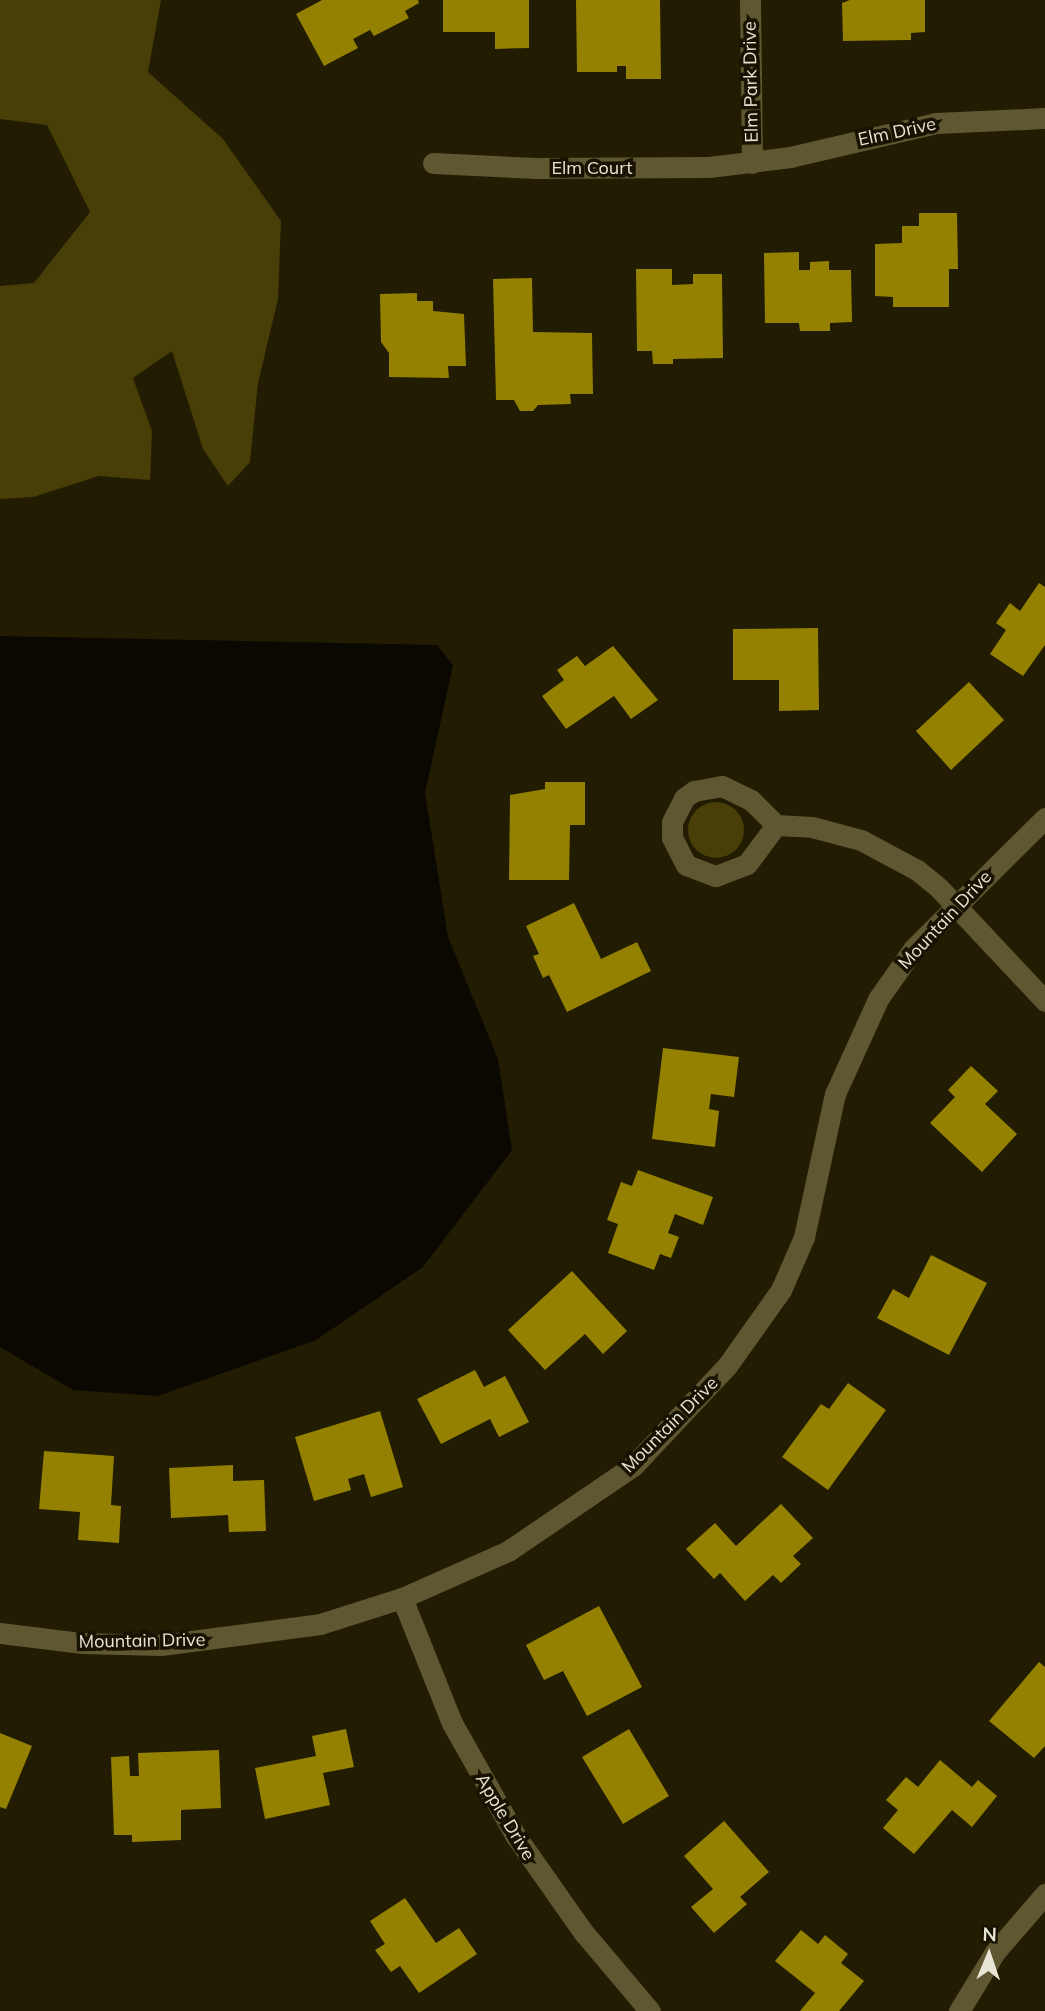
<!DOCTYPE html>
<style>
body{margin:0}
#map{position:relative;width:1045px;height:2011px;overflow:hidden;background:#211c02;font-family:Mulish,sans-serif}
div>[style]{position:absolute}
.green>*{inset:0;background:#483e07}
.round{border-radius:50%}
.water>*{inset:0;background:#0b0801}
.building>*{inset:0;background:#958101}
.street>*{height:21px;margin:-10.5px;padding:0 10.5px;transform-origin:10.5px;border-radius:10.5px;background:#5e5731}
span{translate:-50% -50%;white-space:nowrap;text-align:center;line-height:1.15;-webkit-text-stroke:7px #181300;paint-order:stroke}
.street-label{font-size:18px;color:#e8e5d5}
.north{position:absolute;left:954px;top:1920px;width:70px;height:70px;-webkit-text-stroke:5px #181300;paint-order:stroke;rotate:2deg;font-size:19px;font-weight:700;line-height:28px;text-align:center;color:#e8e5d5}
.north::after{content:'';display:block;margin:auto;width:24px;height:32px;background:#e8e5d5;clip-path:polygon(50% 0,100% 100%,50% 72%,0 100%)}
</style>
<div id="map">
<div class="green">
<div style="clip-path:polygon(0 0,161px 0,148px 72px,223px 139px,281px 221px,278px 299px,258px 383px,250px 462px,228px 486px,203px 449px,172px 351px,133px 378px,152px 431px,150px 480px,99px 476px,33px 497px,0 499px,0 286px,34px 283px,90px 212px,47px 125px,0 119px)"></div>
<div class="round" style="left:688px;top:802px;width:56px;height:56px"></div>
</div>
<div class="water">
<div style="clip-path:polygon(0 636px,437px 645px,453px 665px,425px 793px,448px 937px,498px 1059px,512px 1150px,423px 1267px,316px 1340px,158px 1396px,73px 1390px,0 1347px)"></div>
</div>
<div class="building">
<div style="clip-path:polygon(322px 0,418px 0,419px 3px,405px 11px,409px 18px,374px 36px,370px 30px,353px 39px,358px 48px,324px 66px,296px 14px)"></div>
<div style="clip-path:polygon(443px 0,529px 0,529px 48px,495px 49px,495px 32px,443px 32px)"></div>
<div style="clip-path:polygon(576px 0,660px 0,661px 79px,626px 79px,626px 66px,617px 66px,617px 72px,577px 72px)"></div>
<div style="clip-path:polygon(850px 0,925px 0,925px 32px,911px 33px,911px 40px,843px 41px,842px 3px)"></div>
<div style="clip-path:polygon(919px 213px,957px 213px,958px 269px,949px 269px,949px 307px,893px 307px,893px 297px,875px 296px,875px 244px,902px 243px,902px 226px,919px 226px)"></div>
<div style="clip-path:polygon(799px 252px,799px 270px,810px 270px,810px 262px,829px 261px,829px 270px,851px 270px,852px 322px,830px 323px,830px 331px,800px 331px,799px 323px,765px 323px,764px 253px)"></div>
<div style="clip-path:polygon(636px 269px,672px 269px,672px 285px,693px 284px,693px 274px,722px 274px,723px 358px,673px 359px,673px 364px,653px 364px,652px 351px,637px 351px)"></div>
<div style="clip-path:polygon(532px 278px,533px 332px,592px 333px,593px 394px,570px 394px,571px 404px,538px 405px,533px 411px,520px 411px,514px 400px,496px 400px,493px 279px)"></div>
<div style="clip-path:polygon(417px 293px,417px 301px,433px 301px,433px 311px,464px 314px,466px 366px,448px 366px,449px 378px,389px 377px,389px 353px,381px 342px,380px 294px)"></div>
<div style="clip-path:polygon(1039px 583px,1045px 587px,1045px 645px,1023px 676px,990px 654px,1006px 630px,996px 623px,1010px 603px,1020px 611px)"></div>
<div style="clip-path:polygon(818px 628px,819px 710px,779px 711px,779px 680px,733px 680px,733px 629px)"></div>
<div style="clip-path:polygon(613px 646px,658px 700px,631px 719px,614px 696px,566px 729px,542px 696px,564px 680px,557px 670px,577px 656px,585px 666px)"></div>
<div style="clip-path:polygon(969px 682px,1004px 720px,951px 770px,916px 731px)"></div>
<div style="clip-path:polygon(545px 782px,585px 782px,585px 825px,570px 825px,569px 880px,509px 880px,510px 795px,545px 789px)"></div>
<div style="clip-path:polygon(574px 903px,601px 959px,637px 942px,651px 971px,567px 1012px,549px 975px,543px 978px,533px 956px,539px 954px,526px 926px)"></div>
<div style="clip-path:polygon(663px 1048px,739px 1057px,734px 1097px,711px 1094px,709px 1109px,719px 1111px,715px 1147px,652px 1139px)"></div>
<div style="clip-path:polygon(971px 1066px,998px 1091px,985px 1104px,1017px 1134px,982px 1172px,930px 1123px,955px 1097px,948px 1090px)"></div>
<div style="clip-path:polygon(638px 1170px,713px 1197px,703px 1225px,675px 1214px,668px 1233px,679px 1237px,671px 1258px,660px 1254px,654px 1270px,608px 1253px,618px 1224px,607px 1220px,621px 1182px,632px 1186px)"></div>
<div style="clip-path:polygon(931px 1255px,987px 1283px,949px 1355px,877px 1318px,893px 1289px,909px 1298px)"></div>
<div style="clip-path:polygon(572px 1271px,627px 1331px,603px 1354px,585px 1334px,545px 1370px,508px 1330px)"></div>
<div style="clip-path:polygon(475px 1370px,484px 1387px,505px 1376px,529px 1422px,499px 1437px,490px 1419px,441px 1444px,417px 1399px)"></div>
<div style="clip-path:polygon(848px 1383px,886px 1410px,828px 1490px,782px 1457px,821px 1404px,829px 1409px)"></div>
<div style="clip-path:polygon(380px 1411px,403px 1487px,371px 1497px,364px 1474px,348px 1479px,351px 1490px,314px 1501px,295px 1437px)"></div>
<div style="clip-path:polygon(44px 1451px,114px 1456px,111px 1505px,121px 1506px,119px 1543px,78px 1540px,80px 1512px,39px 1509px)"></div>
<div style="clip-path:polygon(233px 1465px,233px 1481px,264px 1480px,266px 1531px,229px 1532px,228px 1515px,171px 1518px,169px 1468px)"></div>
<div style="clip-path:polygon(781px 1504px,813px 1538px,793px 1556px,801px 1564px,781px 1583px,773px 1575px,745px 1601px,720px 1573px,714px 1579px,686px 1549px,715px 1523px,736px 1546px)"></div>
<div style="clip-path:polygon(599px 1606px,642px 1687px,587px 1716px,563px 1671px,544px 1680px,526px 1645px)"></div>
<div style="clip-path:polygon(1039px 1662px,1045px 1667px,1045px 1746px,1034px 1758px,989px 1721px)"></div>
<div style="clip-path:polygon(346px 1729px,354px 1767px,323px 1773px,330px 1805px,265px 1819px,255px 1768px,316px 1756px,312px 1736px)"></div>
<div style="clip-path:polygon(629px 1729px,669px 1796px,623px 1824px,582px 1757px)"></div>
<div style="clip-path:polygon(0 1733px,32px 1746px,6px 1809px,0 1807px)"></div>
<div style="clip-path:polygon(219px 1750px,221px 1808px,181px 1810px,181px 1840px,132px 1842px,132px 1835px,114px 1835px,111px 1757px,129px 1756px,130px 1776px,139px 1776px,138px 1753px)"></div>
<div style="clip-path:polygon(940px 1760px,972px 1787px,978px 1780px,997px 1796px,972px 1827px,952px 1810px,914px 1854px,883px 1828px,898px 1810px,886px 1800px,906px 1777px,918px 1787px)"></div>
<div style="clip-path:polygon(724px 1821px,769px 1872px,740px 1897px,747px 1904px,714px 1933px,691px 1907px,713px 1889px,684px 1856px)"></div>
<div style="clip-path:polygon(405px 1898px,436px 1943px,459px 1928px,477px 1954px,419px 1993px,400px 1966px,391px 1972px,375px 1950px,385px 1944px,370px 1921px)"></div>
<div style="clip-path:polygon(801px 1930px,818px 1944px,825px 1935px,848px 1954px,841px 1963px,864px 1981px,839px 2011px,800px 2011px,815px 1993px,775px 1961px)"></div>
</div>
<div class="street">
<div style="left:750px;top:0;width:163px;rotate:89.3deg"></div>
<div style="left:433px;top:163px;width:103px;rotate:2.8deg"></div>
<div style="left:536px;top:168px;width:173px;rotate:-0.3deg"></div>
<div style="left:709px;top:167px;width:82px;rotate:-7deg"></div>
<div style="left:790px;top:157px;width:150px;rotate:-13.1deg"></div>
<div style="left:936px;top:123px;width:109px;rotate:-2.6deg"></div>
<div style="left:776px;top:825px;width:49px;rotate:126.6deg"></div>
<div style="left:747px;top:864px;width:34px;rotate:159deg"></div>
<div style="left:715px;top:876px;width:31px;rotate:-159deg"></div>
<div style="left:686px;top:865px;width:31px;rotate:-117deg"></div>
<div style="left:672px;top:837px;width:15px;rotate:-90deg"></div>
<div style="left:672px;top:822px;width:27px;rotate:-63deg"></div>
<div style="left:684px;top:798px;width:12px;rotate:-35deg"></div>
<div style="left:694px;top:791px;width:28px;rotate:-10deg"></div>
<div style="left:722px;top:786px;width:32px;rotate:26deg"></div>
<div style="left:751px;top:800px;width:35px;rotate:45deg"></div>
<div style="left:776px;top:825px;width:36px;rotate:3deg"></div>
<div style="left:812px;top:827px;width:51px;rotate:14.9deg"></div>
<div style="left:861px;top:840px;width:64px;rotate:28.2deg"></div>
<div style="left:917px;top:870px;width:28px;rotate:39deg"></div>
<div style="left:939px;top:888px;width:155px;rotate:46.8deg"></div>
<div style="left:402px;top:1598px;width:135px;rotate:68.2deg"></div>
<div style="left:452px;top:1723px;width:129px;rotate:60.6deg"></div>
<div style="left:515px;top:1835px;width:120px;rotate:54.9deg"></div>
<div style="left:584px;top:1933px;width:102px;rotate:49.8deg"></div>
<div style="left:0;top:1633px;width:83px;rotate:7deg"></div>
<div style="left:82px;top:1643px;width:79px;rotate:1.5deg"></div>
<div style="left:161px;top:1645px;width:160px;rotate:-7.5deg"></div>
<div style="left:320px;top:1624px;width:86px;rotate:-17.6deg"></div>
<div style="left:402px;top:1598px;width:116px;rotate:-23.9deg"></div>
<div style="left:508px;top:1551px;width:151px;rotate:-34.2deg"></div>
<div style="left:633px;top:1466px;width:137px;rotate:-46.8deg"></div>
<div style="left:727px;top:1366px;width:93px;rotate:-54.6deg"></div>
<div style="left:781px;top:1290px;width:58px;rotate:-66.5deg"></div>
<div style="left:804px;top:1237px;width:146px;rotate:-77.8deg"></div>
<div style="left:835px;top:1094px;width:104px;rotate:-65.6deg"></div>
<div style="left:878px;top:999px;width:62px;rotate:-54.8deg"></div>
<div style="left:914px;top:948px;width:185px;rotate:-44.8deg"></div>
<div style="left:959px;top:2011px;width:69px;rotate:-58.6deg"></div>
<div style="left:995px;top:1952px;width:77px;rotate:-49.2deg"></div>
</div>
<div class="street-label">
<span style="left:751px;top:82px;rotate:-91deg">Elm Park Drive</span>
<span style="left:897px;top:132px;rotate:-12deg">Elm Drive</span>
<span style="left:592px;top:168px">Elm Court</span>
<span style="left:945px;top:920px;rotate:-47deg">Mountain Drive</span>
<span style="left:670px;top:1425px;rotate:-45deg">Mountain Drive</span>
<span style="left:142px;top:1641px;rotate:-1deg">Mountain Drive</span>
<span style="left:505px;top:1817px;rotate:59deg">Apple Drive</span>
</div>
<div class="north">N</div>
</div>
